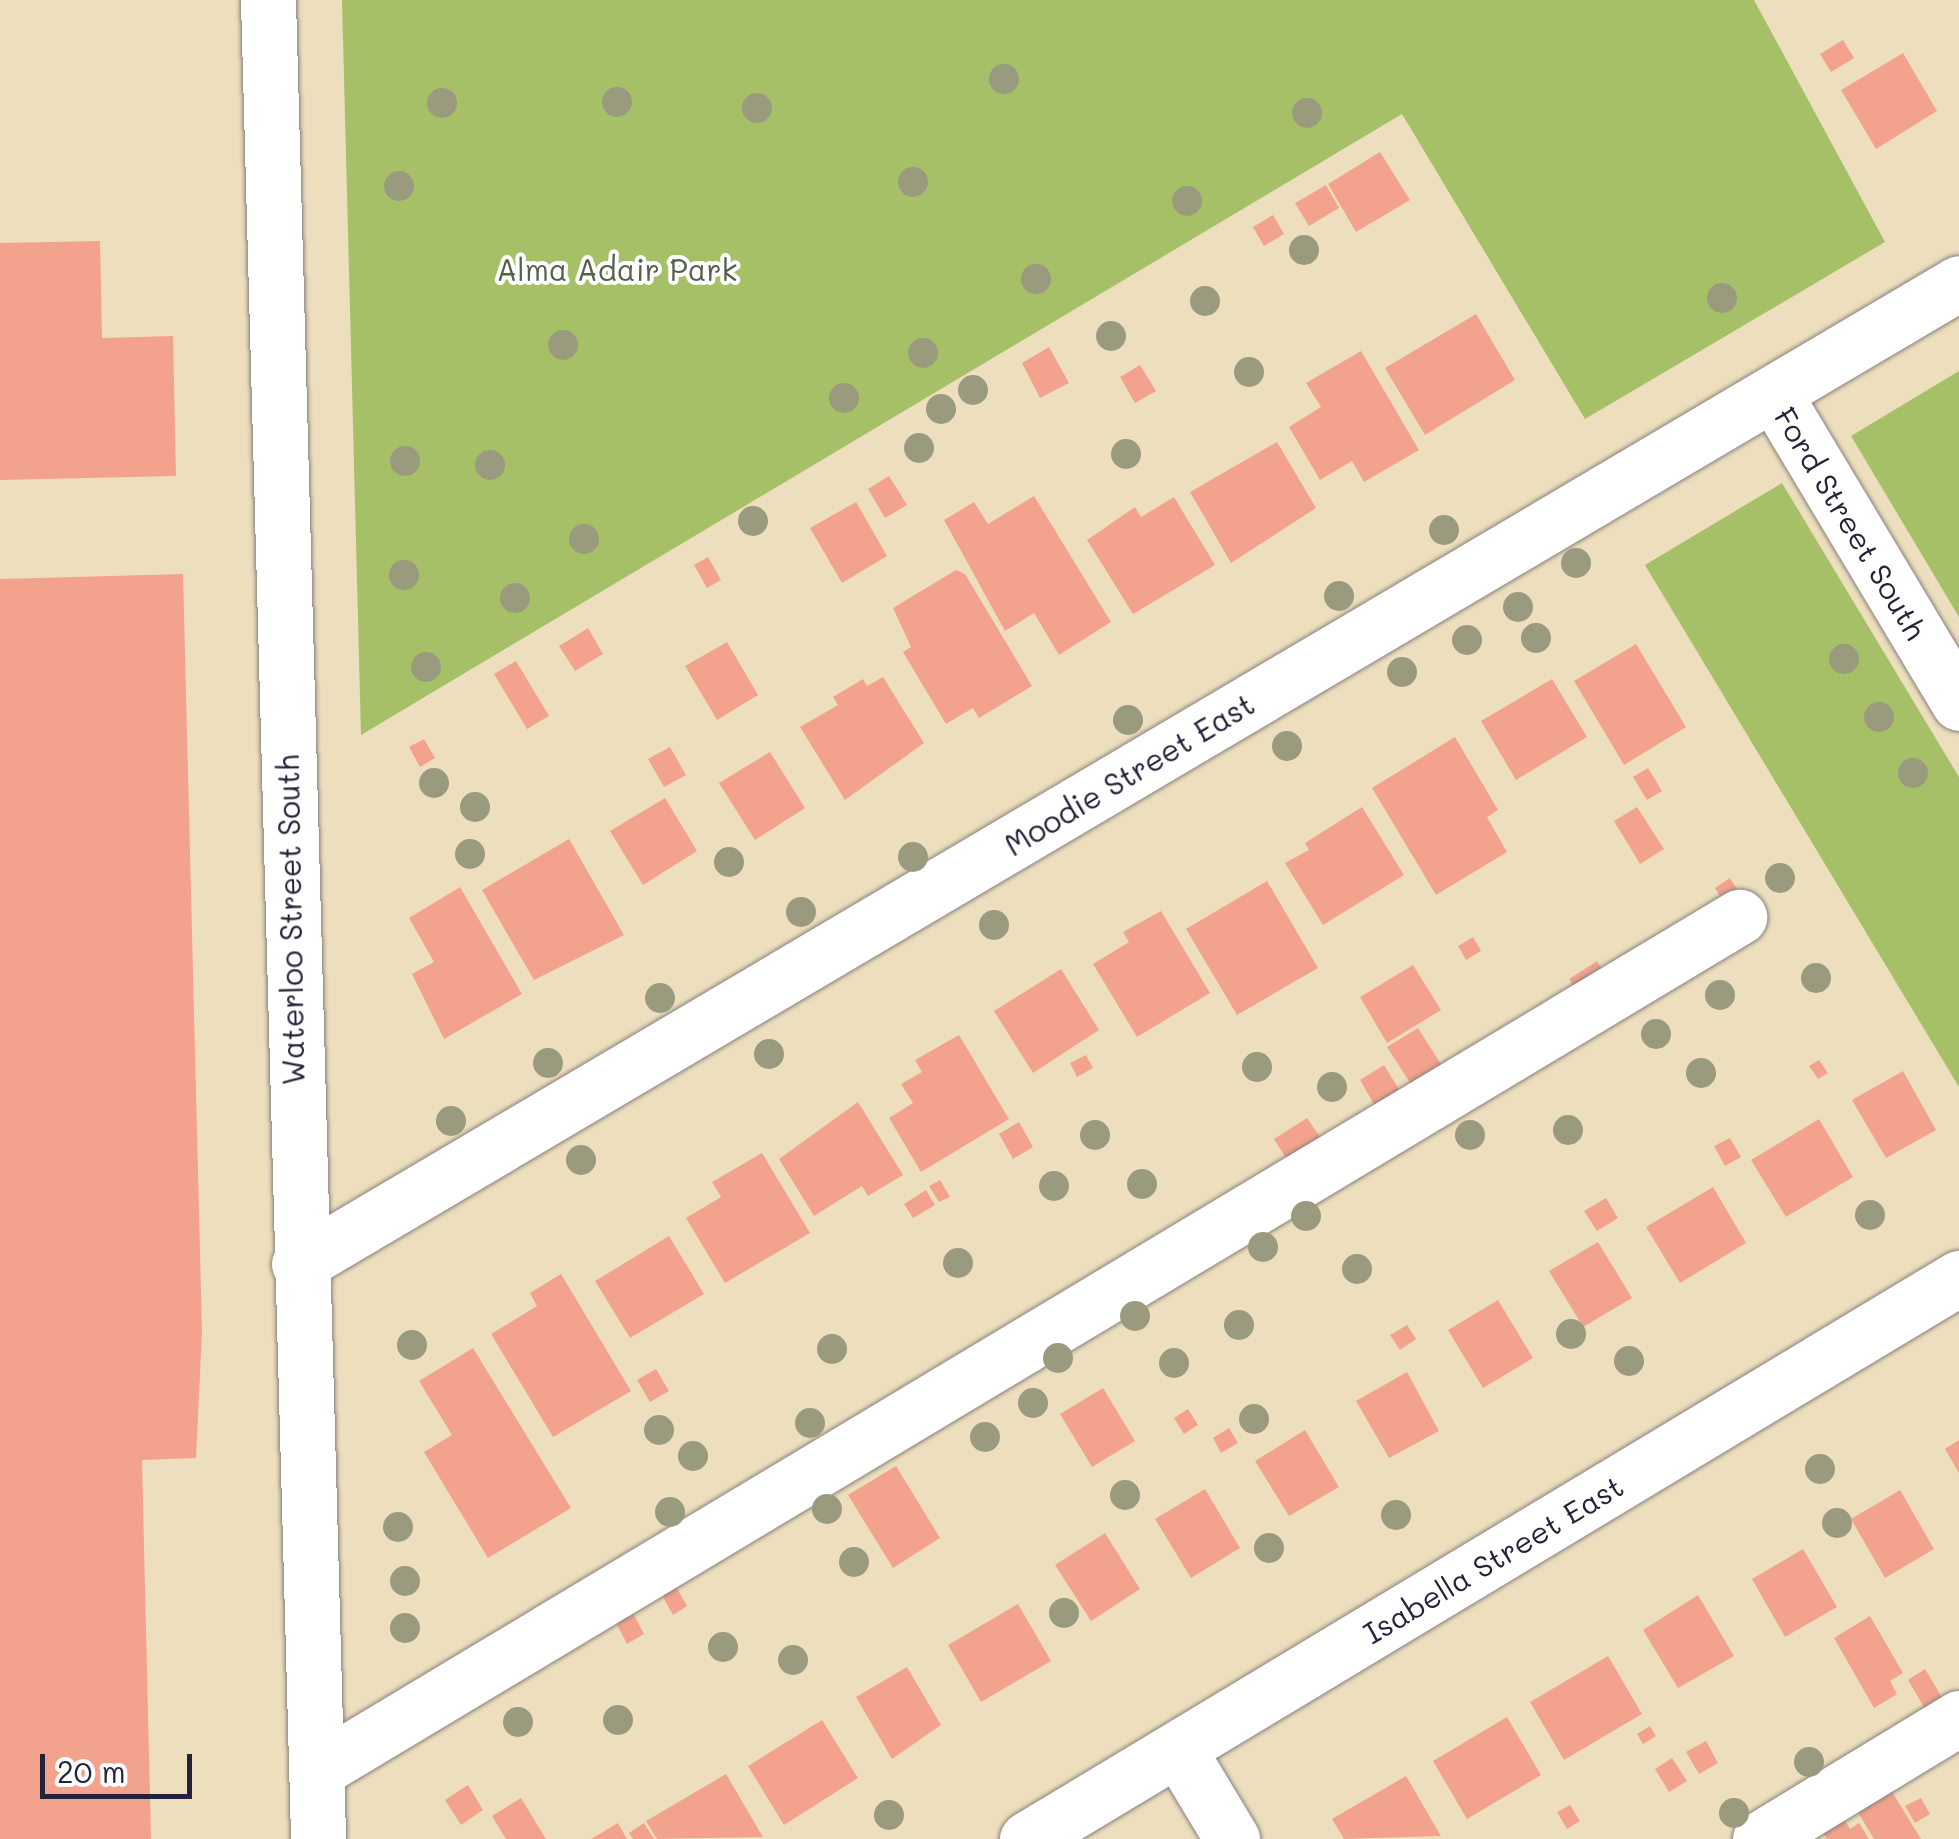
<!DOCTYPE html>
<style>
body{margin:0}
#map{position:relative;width:1959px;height:1839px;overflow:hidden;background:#eddfbe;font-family:Mali,sans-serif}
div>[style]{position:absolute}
.green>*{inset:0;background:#a5c066}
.building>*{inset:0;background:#f3a38d}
.roads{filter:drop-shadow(0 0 2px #88807c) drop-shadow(0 0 2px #88807c)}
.minor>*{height:55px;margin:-27.5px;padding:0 27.5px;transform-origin:27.5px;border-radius:27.5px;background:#fff}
.trees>*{width:30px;height:30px;margin:-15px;border-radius:50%;background:#9a9a7f}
span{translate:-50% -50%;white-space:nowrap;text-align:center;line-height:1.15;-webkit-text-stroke:8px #fff;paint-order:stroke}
.park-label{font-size:30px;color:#56614c}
.street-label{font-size:30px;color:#22223b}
.scale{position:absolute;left:40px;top:1754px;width:152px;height:45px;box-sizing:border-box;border:5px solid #22223b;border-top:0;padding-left:12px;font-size:30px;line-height:35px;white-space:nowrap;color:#22223b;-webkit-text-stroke:8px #fff;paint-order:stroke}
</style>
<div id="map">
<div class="green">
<div style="clip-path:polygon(342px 0,1754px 0,1885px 242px,1585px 419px,1402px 114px,361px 735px)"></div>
<div style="clip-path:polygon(1959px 371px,1959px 617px,1851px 436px)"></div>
<div style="clip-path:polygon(1782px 483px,1959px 777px,1959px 1087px,1645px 565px)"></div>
</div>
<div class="building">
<div style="clip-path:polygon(1843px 40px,1854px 58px,1831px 72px,1820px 54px)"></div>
<div style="clip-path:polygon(1903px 53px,1937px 111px,1876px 149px,1841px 90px)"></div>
<div style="clip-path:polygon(1380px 152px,1410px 200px,1356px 232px,1328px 184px)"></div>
<div style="clip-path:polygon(1326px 185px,1339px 208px,1309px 226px,1295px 203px)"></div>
<div style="clip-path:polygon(1273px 215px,1284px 234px,1264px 246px,1253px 227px)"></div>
<div style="clip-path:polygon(100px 241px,102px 338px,173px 336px,176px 476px,0 480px,0 243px)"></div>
<div style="clip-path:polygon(1476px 314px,1515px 380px,1425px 435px,1385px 368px)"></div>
<div style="clip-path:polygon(1049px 347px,1069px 383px,1040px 398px,1022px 363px)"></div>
<div style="clip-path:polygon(1361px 351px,1419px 450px,1364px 482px,1352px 461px,1320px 480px,1289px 427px,1321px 407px,1306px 383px)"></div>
<div style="clip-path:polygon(1140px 365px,1156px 391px,1135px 403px,1120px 377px)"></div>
<div style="clip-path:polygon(1277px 442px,1316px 508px,1231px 563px,1190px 492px)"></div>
<div style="clip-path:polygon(889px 476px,907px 505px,885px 518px,868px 489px)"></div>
<div style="clip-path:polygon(1034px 496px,1111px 622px,1059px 655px,1034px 613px,1005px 631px,944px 520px,974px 502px,988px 524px)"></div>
<div style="clip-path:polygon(1174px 497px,1215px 565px,1133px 614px,1087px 540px,1135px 507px,1141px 517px)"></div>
<div style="clip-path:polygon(856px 502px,887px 556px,842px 583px,810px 528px)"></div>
<div style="clip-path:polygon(708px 557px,721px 580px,707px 588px,694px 565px)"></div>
<div style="clip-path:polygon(956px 570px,965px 574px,1032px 686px,979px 718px,973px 708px,946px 724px,903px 652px,911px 647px,893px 608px)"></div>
<div style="clip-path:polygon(183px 574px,202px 1332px,196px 1458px,142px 1460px,151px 1839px,0 1839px,0 579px)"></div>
<div style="clip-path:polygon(588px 628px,603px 654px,575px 671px,559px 646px)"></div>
<div style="clip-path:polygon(727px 642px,758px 695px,717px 720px,685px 666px)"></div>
<div style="clip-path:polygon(1636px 644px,1686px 727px,1624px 765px,1574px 681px)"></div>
<div style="clip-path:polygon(516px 661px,549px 716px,527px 729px,494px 674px)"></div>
<div style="clip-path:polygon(883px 677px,924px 743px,845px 800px,800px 727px,838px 705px,833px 697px,863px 679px,867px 686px)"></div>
<div style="clip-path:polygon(1552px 679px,1587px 737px,1516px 780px,1481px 721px)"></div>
<div style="clip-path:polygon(1455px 737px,1498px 810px,1487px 817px,1507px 852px,1436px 895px,1372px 788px)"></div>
<div style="clip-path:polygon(424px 739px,435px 758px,420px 767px,409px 747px)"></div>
<div style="clip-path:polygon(670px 747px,686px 775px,664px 787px,648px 759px)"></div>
<div style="clip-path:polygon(770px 752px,805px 808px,755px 840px,719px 783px)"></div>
<div style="clip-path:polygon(1648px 768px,1662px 791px,1647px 800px,1633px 777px)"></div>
<div style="clip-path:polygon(665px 798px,697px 851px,643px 885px,610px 831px)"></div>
<div style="clip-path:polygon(1362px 807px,1404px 875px,1323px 925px,1285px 863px,1309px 850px,1305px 843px)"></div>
<div style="clip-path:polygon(1637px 807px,1664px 849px,1640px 864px,1614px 821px)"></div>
<div style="clip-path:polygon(569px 839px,624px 935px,534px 980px,482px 890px)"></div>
<div style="clip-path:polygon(1730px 878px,1738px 891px,1723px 901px,1715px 888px)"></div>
<div style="clip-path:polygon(1267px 881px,1318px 968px,1237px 1015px,1186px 929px)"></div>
<div style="clip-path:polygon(460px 887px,522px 994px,444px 1039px,412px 974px,434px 962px,409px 918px)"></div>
<div style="clip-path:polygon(1161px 911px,1210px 993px,1137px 1037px,1093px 964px,1129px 942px,1123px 932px)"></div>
<div style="clip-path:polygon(1473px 937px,1481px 951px,1466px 960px,1458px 946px)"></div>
<div style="clip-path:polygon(1597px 961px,1607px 977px,1579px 995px,1569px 979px)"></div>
<div style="clip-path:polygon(1413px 965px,1441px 1010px,1387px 1043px,1360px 997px)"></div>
<div style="clip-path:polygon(1061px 969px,1099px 1030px,1033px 1073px,994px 1011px)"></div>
<div style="clip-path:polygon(1418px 1028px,1446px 1072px,1416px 1092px,1387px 1047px)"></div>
<div style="clip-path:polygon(959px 1035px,1009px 1119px,921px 1172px,889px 1118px,913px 1103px,901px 1084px,922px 1072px,915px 1060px)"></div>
<div style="clip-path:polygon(1086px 1055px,1093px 1068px,1077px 1077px,1070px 1063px)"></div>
<div style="clip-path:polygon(1819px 1060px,1828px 1073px,1818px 1079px,1809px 1066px)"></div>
<div style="clip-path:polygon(1384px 1065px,1400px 1091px,1375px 1106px,1360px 1080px)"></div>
<div style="clip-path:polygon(1903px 1071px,1936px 1130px,1886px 1158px,1852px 1100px)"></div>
<div style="clip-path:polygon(858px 1102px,903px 1175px,868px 1196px,862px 1186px,814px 1216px,779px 1159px)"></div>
<div style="clip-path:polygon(1307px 1118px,1323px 1141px,1289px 1163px,1274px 1139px)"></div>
<div style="clip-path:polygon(1819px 1119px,1853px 1177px,1786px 1217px,1751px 1160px)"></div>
<div style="clip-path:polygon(1019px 1122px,1033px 1147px,1013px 1159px,999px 1134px)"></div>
<div style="clip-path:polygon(1730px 1138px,1741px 1157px,1725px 1166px,1714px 1146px)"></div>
<div style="clip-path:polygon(762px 1153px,810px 1233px,725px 1283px,686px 1218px,721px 1197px,712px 1182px)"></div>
<div style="clip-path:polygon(940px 1180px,950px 1197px,939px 1202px,929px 1186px)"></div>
<div style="clip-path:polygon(1713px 1187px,1746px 1243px,1680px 1283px,1646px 1227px)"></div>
<div style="clip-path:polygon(926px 1190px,935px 1205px,913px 1218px,904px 1204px)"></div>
<div style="clip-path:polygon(1606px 1198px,1618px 1218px,1597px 1231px,1584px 1211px)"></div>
<div style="clip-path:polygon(669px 1236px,704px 1294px,630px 1338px,595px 1281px)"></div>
<div style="clip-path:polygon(1598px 1242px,1632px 1298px,1583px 1327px,1549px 1271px)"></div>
<div style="clip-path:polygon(561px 1274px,631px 1391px,553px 1437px,491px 1334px,537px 1306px,530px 1293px)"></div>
<div style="clip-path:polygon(1498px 1300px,1533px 1358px,1483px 1388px,1448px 1330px)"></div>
<div style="clip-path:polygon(1407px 1325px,1416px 1339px,1400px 1350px,1390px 1335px)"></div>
<div style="clip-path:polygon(473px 1348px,571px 1508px,488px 1558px,424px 1452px,452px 1435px,419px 1381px)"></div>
<div style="clip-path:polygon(656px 1369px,669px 1391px,650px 1402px,637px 1380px)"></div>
<div style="clip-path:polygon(1407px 1372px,1439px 1431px,1389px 1458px,1356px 1401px)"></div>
<div style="clip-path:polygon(1103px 1388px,1135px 1441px,1092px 1467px,1060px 1414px)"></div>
<div style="clip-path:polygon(1188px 1409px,1198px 1425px,1184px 1434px,1174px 1418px)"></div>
<div style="clip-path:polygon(1229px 1428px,1238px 1443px,1221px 1453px,1213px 1438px)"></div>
<div style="clip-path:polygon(1305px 1430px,1339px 1487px,1289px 1516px,1255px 1461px)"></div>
<div style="clip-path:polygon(1959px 1440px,1959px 1473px,1945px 1449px)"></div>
<div style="clip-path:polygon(896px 1466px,940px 1538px,893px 1568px,848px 1495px)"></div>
<div style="clip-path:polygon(1205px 1489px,1240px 1548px,1191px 1578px,1155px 1519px)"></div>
<div style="clip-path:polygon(1900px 1490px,1934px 1549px,1885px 1578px,1851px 1519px)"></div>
<div style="clip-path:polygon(1105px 1533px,1140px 1589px,1091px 1621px,1055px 1565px)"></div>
<div style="clip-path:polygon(1803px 1549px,1837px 1607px,1785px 1637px,1752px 1579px)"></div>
<div style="clip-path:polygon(673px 1581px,687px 1606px,673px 1615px,659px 1590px)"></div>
<div style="clip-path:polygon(1698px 1595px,1734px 1656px,1678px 1688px,1643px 1630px)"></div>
<div style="clip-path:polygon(626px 1600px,644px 1634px,627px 1644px,609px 1609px)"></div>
<div style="clip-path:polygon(1018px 1604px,1051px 1661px,981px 1702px,948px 1645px)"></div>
<div style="clip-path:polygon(1870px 1616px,1903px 1673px,1890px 1681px,1897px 1694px,1874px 1708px,1834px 1638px)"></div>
<div style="clip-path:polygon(1608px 1656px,1642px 1714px,1564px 1760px,1530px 1702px)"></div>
<div style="clip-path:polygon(907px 1667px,941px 1725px,892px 1759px,856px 1697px)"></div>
<div style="clip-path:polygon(1925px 1669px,1946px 1704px,1928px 1714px,1908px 1680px)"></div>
<div style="clip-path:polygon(1507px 1717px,1541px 1775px,1467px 1819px,1433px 1761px)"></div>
<div style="clip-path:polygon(822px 1720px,858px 1778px,784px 1825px,748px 1766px)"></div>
<div style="clip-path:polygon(1650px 1726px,1656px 1736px,1643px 1744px,1637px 1734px)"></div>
<div style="clip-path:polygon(1706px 1741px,1718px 1763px,1699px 1774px,1686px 1752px)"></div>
<div style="clip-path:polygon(1672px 1758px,1687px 1781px,1669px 1792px,1655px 1769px)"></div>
<div style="clip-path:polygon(726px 1774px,763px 1837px,657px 1839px,646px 1821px)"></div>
<div style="clip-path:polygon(1406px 1776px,1441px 1836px,1344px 1839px,1332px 1819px)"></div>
<div style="clip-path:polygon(1885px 1780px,1921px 1839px,1874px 1839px,1851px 1801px)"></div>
<div style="clip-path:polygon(468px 1785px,483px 1810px,461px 1825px,445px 1800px)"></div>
<div style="clip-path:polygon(521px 1798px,546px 1839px,506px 1839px,492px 1816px)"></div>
<div style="clip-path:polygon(1921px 1798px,1930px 1814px,1915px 1823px,1905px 1806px)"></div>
<div style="clip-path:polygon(1570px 1805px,1580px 1821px,1567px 1829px,1557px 1812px)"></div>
<div style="clip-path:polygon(1843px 1817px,1850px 1829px,1859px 1823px,1869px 1839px,1827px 1839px,1821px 1829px)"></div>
<div style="clip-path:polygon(618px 1823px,627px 1839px,591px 1839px)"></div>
<div style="clip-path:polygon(644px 1823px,654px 1839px,633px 1839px,629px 1833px)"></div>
</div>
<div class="roads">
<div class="minor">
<div style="left:268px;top:0;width:1840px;rotate:88.44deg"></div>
<div style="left:1774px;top:394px;width:360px;rotate:59.1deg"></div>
<div style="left:299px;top:1264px;width:1928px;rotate:-30.58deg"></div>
<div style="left:1178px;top:1749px;width:105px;rotate:59deg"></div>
<div style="left:316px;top:1771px;width:1660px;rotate:-30.97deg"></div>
<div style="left:1027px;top:1839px;width:1088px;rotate:-31.05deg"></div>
<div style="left:1760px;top:1839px;width:233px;rotate:-31.3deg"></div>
</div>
</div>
<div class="trees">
<div style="left:1004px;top:79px"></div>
<div style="left:617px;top:102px"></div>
<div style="left:442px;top:103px"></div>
<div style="left:757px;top:108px"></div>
<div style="left:1307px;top:113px"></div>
<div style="left:913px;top:182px"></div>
<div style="left:399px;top:186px"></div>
<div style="left:1187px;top:201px"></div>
<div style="left:1304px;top:250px"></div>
<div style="left:1036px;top:279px"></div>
<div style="left:1722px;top:298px"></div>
<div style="left:1205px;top:301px"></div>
<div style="left:1111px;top:336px"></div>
<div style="left:563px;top:345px"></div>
<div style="left:923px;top:353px"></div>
<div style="left:1249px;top:372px"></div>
<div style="left:973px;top:390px"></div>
<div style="left:844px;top:398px"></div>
<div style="left:941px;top:409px"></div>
<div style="left:919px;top:448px"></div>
<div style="left:1126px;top:454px"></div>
<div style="left:405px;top:461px"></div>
<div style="left:490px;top:465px"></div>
<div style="left:753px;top:521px"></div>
<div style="left:1444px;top:530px"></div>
<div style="left:584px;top:539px"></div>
<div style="left:1576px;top:563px"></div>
<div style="left:404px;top:575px"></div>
<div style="left:1339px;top:596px"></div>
<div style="left:515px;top:598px"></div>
<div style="left:1518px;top:607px"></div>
<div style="left:1536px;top:638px"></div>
<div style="left:1467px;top:640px"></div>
<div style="left:1844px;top:659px"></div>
<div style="left:426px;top:667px"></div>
<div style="left:1402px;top:672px"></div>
<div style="left:1879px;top:717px"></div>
<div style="left:1128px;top:720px"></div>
<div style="left:1287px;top:746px"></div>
<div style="left:1913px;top:773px"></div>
<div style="left:434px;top:783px"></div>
<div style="left:475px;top:807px"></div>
<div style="left:470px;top:854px"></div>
<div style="left:913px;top:857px"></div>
<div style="left:729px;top:862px"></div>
<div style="left:1780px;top:878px"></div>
<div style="left:801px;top:912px"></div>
<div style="left:994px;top:925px"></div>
<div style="left:1816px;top:978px"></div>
<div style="left:1720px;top:995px"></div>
<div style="left:660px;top:998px"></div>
<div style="left:1656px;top:1034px"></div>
<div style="left:769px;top:1054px"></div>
<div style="left:548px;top:1063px"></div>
<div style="left:1257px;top:1067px"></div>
<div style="left:1701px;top:1073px"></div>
<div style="left:1332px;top:1087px"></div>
<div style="left:451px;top:1121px"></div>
<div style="left:1568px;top:1130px"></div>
<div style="left:1095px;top:1135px"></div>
<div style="left:1470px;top:1135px"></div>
<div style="left:581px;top:1160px"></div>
<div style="left:1142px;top:1184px"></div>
<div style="left:1054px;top:1186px"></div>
<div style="left:1870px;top:1215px"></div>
<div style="left:1306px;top:1216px"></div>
<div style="left:1263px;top:1247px"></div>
<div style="left:958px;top:1263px"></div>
<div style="left:1357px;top:1269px"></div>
<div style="left:1135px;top:1316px"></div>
<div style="left:1239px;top:1325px"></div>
<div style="left:1571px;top:1334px"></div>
<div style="left:412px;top:1345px"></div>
<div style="left:832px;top:1349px"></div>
<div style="left:1058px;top:1358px"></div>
<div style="left:1629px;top:1361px"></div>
<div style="left:1174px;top:1363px"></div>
<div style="left:1033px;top:1403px"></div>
<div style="left:1254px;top:1419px"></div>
<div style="left:810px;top:1423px"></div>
<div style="left:659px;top:1430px"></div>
<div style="left:985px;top:1437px"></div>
<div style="left:693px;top:1456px"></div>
<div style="left:1820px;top:1469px"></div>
<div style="left:1125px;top:1495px"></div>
<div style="left:827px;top:1509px"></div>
<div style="left:670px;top:1512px"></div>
<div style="left:1396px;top:1515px"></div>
<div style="left:1837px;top:1523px"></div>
<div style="left:398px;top:1527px"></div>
<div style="left:1269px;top:1548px"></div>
<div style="left:854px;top:1562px"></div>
<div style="left:405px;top:1581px"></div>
<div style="left:1064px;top:1613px"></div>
<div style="left:405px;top:1628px"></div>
<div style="left:723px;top:1647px"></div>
<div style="left:793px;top:1660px"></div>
<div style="left:618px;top:1720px"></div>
<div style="left:518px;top:1722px"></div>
<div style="left:1809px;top:1762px"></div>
<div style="left:1734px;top:1813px"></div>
<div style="left:889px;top:1815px"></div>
</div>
<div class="park-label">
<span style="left:617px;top:269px">Alma Adair Park</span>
</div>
<div class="street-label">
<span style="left:1851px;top:523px;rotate:59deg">Ford Street South</span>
<span style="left:1129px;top:774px;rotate:-31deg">Moodie Street East</span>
<span style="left:290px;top:920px;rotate:-91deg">Waterloo Street South</span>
<span style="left:1493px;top:1559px;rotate:-31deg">Isabella Street East</span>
</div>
<div class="scale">20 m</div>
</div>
